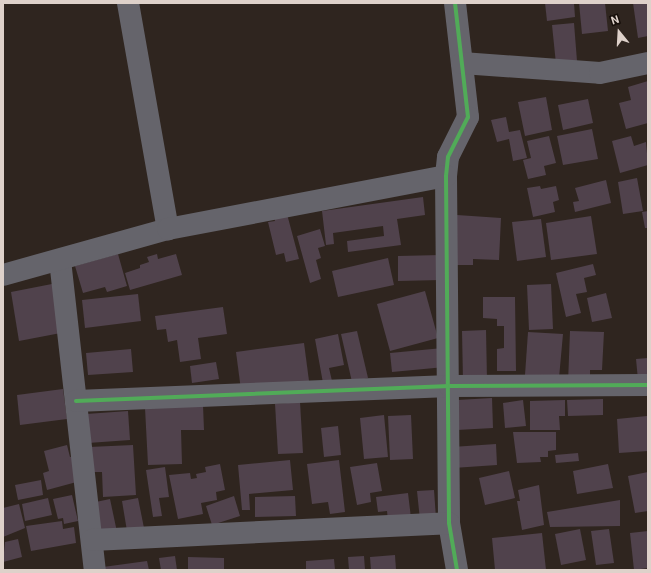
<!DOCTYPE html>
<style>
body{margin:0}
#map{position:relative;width:651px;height:573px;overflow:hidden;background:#2f251f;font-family:Roboto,sans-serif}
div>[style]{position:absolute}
.building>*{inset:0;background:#50424c}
.minor>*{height:22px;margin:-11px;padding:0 11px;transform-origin:11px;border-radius:11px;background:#65646b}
.cycleway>*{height:4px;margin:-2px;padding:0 2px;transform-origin:2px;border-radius:2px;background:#51ab58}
span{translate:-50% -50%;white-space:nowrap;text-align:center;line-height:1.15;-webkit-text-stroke:3px #170f0a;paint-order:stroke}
.frame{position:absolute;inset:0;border:4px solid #ded1ca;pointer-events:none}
.north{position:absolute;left:599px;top:12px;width:40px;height:40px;-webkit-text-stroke:3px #170f0a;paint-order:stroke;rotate:342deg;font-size:11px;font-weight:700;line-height:16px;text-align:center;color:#ded1ca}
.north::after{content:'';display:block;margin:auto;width:14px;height:18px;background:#ded1ca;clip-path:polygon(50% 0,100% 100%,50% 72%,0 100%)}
</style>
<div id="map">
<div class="building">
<div style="clip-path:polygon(545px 3px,574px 3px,575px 17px,547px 21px)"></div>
<div style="clip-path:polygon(579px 3px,605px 3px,608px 31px,582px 34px)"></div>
<div style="clip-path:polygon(633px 3px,648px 3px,648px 36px,638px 38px)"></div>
<div style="clip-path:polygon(574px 23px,577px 61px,556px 64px,552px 25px)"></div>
<div style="clip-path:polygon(648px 81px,648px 123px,626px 129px,619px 103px,631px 100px,628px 87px)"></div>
<div style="clip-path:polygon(546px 97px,552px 130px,525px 136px,518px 102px)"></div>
<div style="clip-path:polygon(588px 99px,593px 123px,563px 130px,558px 105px)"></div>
<div style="clip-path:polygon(506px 117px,509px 132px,520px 130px,527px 158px,513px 161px,509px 139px,497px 142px,491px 120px)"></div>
<div style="clip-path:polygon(592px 129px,598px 159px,563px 165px,557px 136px)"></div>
<div style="clip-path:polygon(549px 136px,556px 163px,544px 166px,546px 175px,528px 179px,523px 160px,531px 158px,527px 141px)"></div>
<div style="clip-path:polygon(631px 136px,634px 146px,646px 142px,648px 165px,620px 173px,612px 141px)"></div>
<div style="clip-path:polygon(637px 178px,643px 211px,623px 214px,618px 182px)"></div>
<div style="clip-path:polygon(606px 180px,611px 203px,575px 212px,573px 202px,579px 201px,575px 188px)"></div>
<div style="clip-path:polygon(540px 186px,541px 189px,556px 186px,559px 200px,553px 202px,555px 212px,533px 217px,527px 188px)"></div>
<div style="clip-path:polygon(423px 197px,425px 215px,397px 219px,401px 245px,348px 252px,347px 241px,384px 236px,383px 226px,333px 233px,334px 244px,326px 245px,322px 211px)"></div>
<div style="clip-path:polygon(648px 211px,648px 228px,645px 228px,642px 212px)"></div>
<div style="clip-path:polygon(287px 214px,299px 259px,286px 262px,284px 253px,276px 255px,268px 222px,275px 221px,274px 217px)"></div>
<div style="clip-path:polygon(457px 215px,501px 218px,499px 260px,473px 259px,473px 265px,455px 265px)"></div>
<div style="clip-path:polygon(591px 216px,597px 254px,551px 260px,546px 223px)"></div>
<div style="clip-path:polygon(541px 219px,546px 257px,517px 261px,512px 222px)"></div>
<div style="clip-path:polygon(320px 229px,325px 246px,318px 248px,321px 258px,316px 260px,321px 279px,310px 283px,297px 236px)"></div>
<div style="clip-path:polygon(118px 254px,127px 286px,107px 292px,105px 287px,83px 293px,75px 266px)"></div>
<div style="clip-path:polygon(157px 254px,158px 259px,176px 254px,182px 275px,130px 290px,125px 273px,140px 268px,140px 265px,149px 262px,147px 257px)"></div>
<div style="clip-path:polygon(441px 255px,441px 280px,398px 281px,398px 256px)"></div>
<div style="clip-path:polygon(388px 258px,394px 285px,338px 297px,332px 271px)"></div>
<div style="clip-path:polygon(593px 264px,596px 275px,584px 278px,587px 292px,576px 294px,581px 313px,566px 317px,556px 273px)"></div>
<div style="clip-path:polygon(57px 283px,66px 332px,19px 341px,11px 292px)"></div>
<div style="clip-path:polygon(551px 284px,553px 329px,529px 330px,527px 285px)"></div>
<div style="clip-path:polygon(425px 291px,438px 338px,390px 351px,377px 304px)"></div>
<div style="clip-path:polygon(606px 293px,612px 318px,592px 322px,587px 298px)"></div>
<div style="clip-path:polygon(138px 294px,141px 321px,85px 328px,82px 300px)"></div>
<div style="clip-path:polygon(483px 297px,515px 297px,516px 371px,497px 371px,497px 349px,504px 348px,504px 326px,497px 326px,497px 319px,483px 318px)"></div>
<div style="clip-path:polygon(223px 307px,227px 334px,198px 338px,201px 359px,180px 362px,177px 340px,168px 342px,166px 329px,157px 330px,155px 316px)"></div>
<div style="clip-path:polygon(486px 330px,487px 380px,463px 381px,462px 331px)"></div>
<div style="clip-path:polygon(357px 331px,368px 378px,352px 382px,341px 334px)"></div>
<div style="clip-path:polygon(570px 331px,604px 332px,602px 370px,590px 370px,590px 384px,568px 383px)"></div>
<div style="clip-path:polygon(528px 332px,563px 334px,559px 378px,525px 375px)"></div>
<div style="clip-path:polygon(338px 334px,344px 365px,329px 368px,332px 381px,323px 383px,315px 339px)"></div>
<div style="clip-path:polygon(304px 343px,309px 381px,241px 390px,236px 352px)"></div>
<div style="clip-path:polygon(443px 348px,445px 367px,392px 372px,390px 353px)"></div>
<div style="clip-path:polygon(131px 349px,133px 372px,88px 375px,86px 353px)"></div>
<div style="clip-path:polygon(648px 358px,648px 379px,638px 380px,636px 359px)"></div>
<div style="clip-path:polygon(216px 362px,219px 379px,192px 383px,190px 366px)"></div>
<div style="clip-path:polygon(63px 389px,67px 419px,20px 425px,17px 395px)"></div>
<div style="clip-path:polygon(492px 398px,493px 428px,457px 430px,457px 400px)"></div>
<div style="clip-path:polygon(603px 399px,603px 415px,568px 416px,567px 400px)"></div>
<div style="clip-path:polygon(523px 400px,526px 426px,505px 428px,503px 403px)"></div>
<div style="clip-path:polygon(565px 400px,565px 416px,559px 416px,560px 430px,530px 430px,530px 401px)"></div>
<div style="clip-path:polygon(300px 402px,303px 453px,278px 454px,275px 404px)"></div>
<div style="clip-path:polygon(203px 405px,204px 430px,181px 430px,182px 464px,148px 465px,145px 408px)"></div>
<div style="clip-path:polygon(128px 411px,130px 440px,88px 443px,86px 414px)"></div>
<div style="clip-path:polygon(384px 415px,388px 457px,364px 459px,360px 418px)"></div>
<div style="clip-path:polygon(411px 415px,413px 459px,390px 460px,388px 416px)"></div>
<div style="clip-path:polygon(647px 416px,648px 451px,619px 453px,617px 419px)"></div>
<div style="clip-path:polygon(338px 426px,341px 455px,324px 457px,321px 428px)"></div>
<div style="clip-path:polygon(513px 432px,556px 432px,556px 450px,548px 451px,548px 457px,540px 457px,541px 462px,517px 463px)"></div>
<div style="clip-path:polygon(496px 444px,497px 465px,453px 468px,452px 447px)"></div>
<div style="clip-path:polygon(67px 445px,70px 457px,78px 455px,84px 480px,47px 490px,43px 473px,49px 471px,44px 451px)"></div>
<div style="clip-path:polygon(133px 445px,136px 495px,103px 497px,102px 472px,90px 472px,89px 447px)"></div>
<div style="clip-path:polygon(578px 453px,579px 461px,556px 463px,555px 455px)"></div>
<div style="clip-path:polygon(290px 460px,293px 490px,249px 494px,250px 510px,242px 510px,238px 465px)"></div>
<div style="clip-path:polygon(339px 460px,345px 512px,330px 514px,328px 502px,312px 504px,307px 464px)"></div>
<div style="clip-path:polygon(377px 463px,382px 491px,370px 493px,371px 502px,357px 505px,350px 467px)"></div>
<div style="clip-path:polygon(220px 464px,225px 490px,216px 492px,217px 500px,201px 503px,203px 514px,178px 519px,169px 475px,190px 473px,191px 479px,197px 478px,196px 474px,206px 472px,205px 467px)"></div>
<div style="clip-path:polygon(608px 464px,613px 488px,577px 494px,573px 471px)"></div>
<div style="clip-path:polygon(165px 467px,169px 497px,159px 498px,162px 516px,153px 517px,146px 470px)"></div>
<div style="clip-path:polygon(509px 471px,515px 498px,485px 505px,479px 478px)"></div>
<div style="clip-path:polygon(648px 472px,648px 511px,635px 513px,628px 476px)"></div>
<div style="clip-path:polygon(41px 480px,43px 495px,18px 500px,15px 485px)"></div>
<div style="clip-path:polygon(539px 485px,544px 525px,522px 530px,517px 501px,520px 501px,518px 490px)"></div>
<div style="clip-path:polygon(434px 490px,436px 518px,420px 520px,417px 491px)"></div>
<div style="clip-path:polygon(408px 493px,411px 518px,388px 521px,387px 511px,378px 512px,376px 497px)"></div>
<div style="clip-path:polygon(72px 495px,78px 521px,64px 524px,63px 518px,58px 519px,53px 499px)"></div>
<div style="clip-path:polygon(234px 496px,240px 516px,212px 525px,206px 506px)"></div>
<div style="clip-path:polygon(295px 496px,296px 516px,255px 517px,255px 497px)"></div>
<div style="clip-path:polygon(48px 498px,52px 515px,25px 521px,22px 504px)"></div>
<div style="clip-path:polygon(138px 498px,144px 528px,127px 531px,122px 501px)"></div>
<div style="clip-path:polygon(110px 499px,117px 532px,97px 536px,91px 503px)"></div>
<div style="clip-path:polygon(620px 500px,620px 526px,550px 527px,547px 512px)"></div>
<div style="clip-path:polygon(19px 504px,25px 528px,3px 537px,3px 508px)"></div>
<div style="clip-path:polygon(62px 521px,63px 529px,74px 527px,76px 543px,31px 551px,26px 526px)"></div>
<div style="clip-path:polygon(580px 529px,586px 560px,561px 565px,555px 534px)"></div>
<div style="clip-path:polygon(609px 529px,614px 563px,596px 565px,591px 531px)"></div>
<div style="clip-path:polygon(648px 531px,648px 568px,634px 570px,630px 533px)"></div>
<div style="clip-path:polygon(542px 533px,546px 570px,495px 570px,492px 538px)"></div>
<div style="clip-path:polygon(18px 539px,22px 557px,3px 562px,5px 542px)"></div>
<div style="clip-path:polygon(395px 555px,396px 570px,371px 570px,370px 557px)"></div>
<div style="clip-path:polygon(175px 556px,177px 570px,161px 570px,159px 558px)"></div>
<div style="clip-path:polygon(364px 556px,365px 570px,349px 570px,348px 557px)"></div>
<div style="clip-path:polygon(188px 557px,224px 558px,224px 570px,188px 570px)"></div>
<div style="clip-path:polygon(334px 559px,335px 570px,306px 570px,306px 561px)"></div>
<div style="clip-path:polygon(147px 561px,149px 570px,103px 570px,103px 567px)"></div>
</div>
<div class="minor">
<div style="left:128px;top:3px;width:230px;rotate:80deg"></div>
<div style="left:455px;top:3px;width:115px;rotate:83.5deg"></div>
<div style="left:468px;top:117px;width:45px;rotate:116.6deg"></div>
<div style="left:448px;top:157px;width:19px;rotate:96deg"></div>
<div style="left:446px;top:176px;width:347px;rotate:89.5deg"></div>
<div style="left:449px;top:523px;width:48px;rotate:80.3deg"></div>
<div style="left:462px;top:63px;width:138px;rotate:4.1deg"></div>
<div style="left:600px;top:73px;width:49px;rotate:-11.8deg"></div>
<div style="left:60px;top:260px;width:312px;rotate:83.6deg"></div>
<div style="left:3px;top:275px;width:171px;rotate:-15.6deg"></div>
<div style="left:168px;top:229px;width:283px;rotate:-10.8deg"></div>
<div style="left:76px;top:401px;width:374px;rotate:-2.3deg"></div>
<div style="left:450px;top:386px;width:198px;rotate:-0.3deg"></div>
<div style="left:92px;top:540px;width:357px;rotate:-2.7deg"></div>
</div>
<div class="cycleway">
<div style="left:455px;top:3px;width:115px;rotate:83.5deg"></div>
<div style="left:468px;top:117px;width:45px;rotate:116.6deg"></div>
<div style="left:448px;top:157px;width:19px;rotate:96deg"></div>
<div style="left:446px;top:176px;width:347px;rotate:89.5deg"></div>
<div style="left:449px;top:523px;width:48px;rotate:80.3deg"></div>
<div style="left:76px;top:401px;width:374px;rotate:-2.3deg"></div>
<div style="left:450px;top:386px;width:198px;rotate:-0.3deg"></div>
</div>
<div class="frame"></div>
<div class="north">N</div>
</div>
